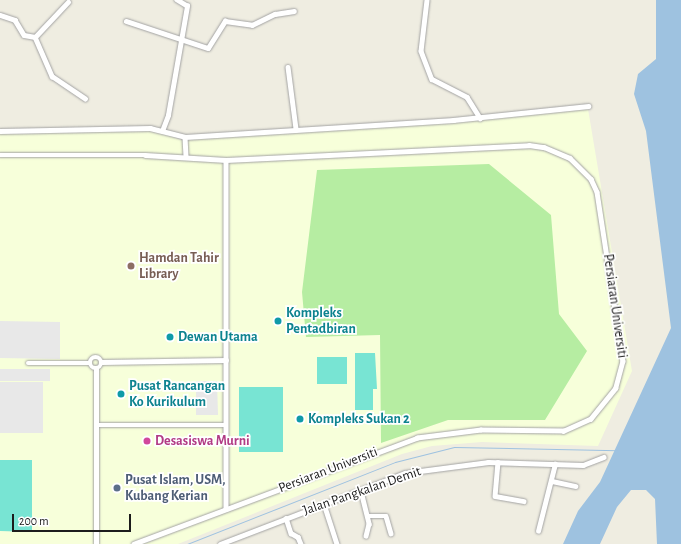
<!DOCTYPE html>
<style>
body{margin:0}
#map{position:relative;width:681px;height:544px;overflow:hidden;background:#efede1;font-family:"Alegreya Sans",sans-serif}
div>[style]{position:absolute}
.education>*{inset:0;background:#f7ffda}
.grass>*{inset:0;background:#b6eda2}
.pitch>*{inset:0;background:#78e4d3}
.parking>*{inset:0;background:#e8e8e8}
.water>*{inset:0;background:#9ec2e0}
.stream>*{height:1px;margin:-0.5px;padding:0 0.5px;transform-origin:0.5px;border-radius:0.5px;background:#9ec2e0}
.roads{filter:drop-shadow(0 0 1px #a3a3a3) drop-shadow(0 0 1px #a3a3a3)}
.minor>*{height:4.5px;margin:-2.25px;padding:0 2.25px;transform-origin:2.25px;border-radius:2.25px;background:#fff}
.minor>.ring{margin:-2.25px;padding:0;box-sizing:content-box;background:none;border:4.5px solid #fff;border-radius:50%}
.dots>*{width:11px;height:11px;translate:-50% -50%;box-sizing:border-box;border:2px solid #fff;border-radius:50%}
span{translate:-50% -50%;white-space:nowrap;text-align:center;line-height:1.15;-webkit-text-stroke:3.5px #fff;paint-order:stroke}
.education-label{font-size:14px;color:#785e54;font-weight:700}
.left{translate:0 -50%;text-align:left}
.street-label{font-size:14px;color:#1c1c1c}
.culture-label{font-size:14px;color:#0d838f;font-weight:700}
.hotel-label{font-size:14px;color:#b23c85;font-weight:700}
.service-label{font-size:14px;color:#4e5e75;font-weight:700}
.scale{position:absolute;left:12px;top:514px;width:119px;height:18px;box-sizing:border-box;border:2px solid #1c1c1c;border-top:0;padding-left:5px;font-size:12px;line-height:14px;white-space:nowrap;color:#1c1c1c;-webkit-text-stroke:3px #fff;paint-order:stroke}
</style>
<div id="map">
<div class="education">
<div style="clip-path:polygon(588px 109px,632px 371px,598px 446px,482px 442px,432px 446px,402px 454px,178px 544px,0 544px,0 134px,151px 129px,181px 140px,460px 122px)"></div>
</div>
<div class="grass">
<div style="clip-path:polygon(489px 164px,551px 215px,559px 314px,587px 351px,545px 420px,448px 420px,381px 443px,380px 335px,306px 337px,302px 292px,317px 170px)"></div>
</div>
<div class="pitch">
<div style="clip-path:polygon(355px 353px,375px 353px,377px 389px,373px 389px,373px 410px,355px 410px)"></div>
<div style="clip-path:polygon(317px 357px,347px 357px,347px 384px,317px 384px)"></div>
<div style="clip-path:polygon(239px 387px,283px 387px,283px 452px,239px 452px)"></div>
<div style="clip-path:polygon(0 460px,32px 460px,32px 532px,0 531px)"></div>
</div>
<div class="parking">
<div style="clip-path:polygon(0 321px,60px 322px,60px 359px,0 358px)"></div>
<div style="clip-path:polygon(0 369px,50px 369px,50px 381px,0 381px)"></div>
<div style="clip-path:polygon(196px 381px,217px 381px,218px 415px,196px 415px)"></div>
<div style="clip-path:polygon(0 382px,43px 382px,43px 433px,0 433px)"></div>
</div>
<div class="water">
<div style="clip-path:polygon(656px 0,681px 0,681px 544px,657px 544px,655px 499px,646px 490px,631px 490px,617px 507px,600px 544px,563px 544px,578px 511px,600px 482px,671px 328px,646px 131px,634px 94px,638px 74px,656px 59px)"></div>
</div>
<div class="stream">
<div style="left:187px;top:544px;width:224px;rotate:-21.5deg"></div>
<div style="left:395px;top:462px;width:61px;rotate:-14.3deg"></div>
<div style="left:454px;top:447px;width:163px;rotate:1.1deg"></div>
</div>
<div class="roads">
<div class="minor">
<div style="left:427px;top:0;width:51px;rotate:96.7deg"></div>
<div style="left:421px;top:51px;width:30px;rotate:69deg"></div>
<div style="left:432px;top:79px;width:39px;rotate:27deg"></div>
<div style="left:467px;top:97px;width:25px;rotate:58deg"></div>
<div style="left:0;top:15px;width:16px;rotate:18deg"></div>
<div style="left:15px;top:20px;width:17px;rotate:59deg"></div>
<div style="left:24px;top:35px;width:11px;rotate:10deg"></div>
<div style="left:35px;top:37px;width:43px;rotate:66.4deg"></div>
<div style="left:52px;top:76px;width:40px;rotate:34deg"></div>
<div style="left:126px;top:21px;width:86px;rotate:18.2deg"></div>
<div style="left:208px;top:48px;width:32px;rotate:-58deg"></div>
<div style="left:225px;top:21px;width:27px;rotate:8deg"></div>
<div style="left:252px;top:25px;width:25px;rotate:-26deg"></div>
<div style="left:275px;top:14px;width:19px;rotate:-9deg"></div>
<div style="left:35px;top:37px;width:48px;rotate:-46.7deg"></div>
<div style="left:288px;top:67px;width:63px;rotate:82.6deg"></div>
<div style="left:0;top:131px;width:150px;rotate:-1.1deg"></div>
<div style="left:150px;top:128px;width:36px;rotate:14deg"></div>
<div style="left:185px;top:137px;width:269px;rotate:-3.6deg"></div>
<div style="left:453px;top:120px;width:136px;rotate:-5.9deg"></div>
<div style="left:162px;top:131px;width:17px;rotate:-69deg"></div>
<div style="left:168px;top:115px;width:111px;rotate:-80.1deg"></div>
<div style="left:187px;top:6px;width:12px;rotate:-149deg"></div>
<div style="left:185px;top:137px;width:20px;rotate:87deg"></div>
<div style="left:0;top:155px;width:145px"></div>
<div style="left:145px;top:155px;width:81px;rotate:3.5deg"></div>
<div style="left:226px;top:160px;width:303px;rotate:-2.8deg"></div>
<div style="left:529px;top:145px;width:15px;rotate:8deg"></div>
<div style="left:544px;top:147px;width:28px;rotate:23deg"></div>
<div style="left:570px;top:158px;width:30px;rotate:45deg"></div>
<div style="left:591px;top:179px;width:14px;rotate:65deg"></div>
<div style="left:597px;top:192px;width:171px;rotate:81.3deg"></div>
<div style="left:623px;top:361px;width:28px;rotate:105deg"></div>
<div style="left:616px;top:388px;width:40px;rotate:129deg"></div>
<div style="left:591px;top:419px;width:30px;rotate:156deg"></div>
<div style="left:564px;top:431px;width:83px;rotate:-179.3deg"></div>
<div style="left:481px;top:430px;width:64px;rotate:172.8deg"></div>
<div style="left:418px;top:438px;width:303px;rotate:159.5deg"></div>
<div style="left:226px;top:160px;width:349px;rotate:90deg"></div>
<div class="ring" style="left:90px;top:357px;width:7.5px;height:7.5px"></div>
<div style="left:102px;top:362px;width:124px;rotate:-0.9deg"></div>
<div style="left:28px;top:363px;width:62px"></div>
<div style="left:97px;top:425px;width:129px"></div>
<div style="left:498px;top:462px;width:34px;rotate:95deg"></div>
<div style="left:495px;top:496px;width:29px;rotate:10deg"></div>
<div style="left:552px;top:481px;width:24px;rotate:12deg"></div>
<div style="left:361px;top:491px;width:34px;rotate:76deg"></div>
<div style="left:369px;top:524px;width:12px;rotate:104deg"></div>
<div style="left:324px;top:504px;width:42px;rotate:72deg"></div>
<div style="left:367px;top:516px;width:19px"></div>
<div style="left:386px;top:516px;width:18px;rotate:74deg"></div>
<div style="left:286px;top:518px;width:16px;rotate:72deg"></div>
<div style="left:291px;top:533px;width:8px;rotate:30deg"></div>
<div style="left:298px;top:537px;width:8px;rotate:67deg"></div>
<div style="left:538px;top:531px;width:69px;rotate:-75.8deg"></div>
<div style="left:96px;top:544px;width:175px;rotate:-90deg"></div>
<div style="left:220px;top:544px;width:198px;rotate:-21deg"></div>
<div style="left:405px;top:473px;width:84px;rotate:-7.5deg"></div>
<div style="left:488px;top:462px;width:95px;rotate:1.8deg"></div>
<div style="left:583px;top:465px;width:22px;rotate:-21deg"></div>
</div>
</div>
<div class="dots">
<div style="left:131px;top:266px;background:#8d6e63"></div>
<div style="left:278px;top:321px;background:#0f9aa8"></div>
<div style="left:170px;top:337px;background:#0f9aa8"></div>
<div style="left:121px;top:394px;background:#0f9aa8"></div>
<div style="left:300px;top:419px;background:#0f9aa8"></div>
<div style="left:147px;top:441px;background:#d1479c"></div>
<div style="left:117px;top:488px;background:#5c6f8a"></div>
</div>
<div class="education-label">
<span class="left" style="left:139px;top:266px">Hamdan Tahir<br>Library</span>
</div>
<div class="street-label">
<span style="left:615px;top:306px;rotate:82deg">Persiaran Universiti</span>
<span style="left:328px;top:470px;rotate:-21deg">Persiaran Universiti</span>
<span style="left:362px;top:491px;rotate:-19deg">Jalan Pangkalan Demit</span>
</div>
<div class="culture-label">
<span class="left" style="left:286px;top:321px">Kompleks<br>Pentadbiran</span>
<span class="left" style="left:178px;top:337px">Dewan Utama</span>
<span class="left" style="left:129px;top:394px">Pusat Rancangan<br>Ko Kurikulum</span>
<span class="left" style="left:308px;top:419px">Kompleks Sukan 2</span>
</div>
<div class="hotel-label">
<span class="left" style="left:155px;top:441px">Desasiswa Murni</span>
</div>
<div class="service-label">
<span class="left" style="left:125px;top:488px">Pusat Islam, USM,<br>Kubang Kerian</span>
</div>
<div class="scale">200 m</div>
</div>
